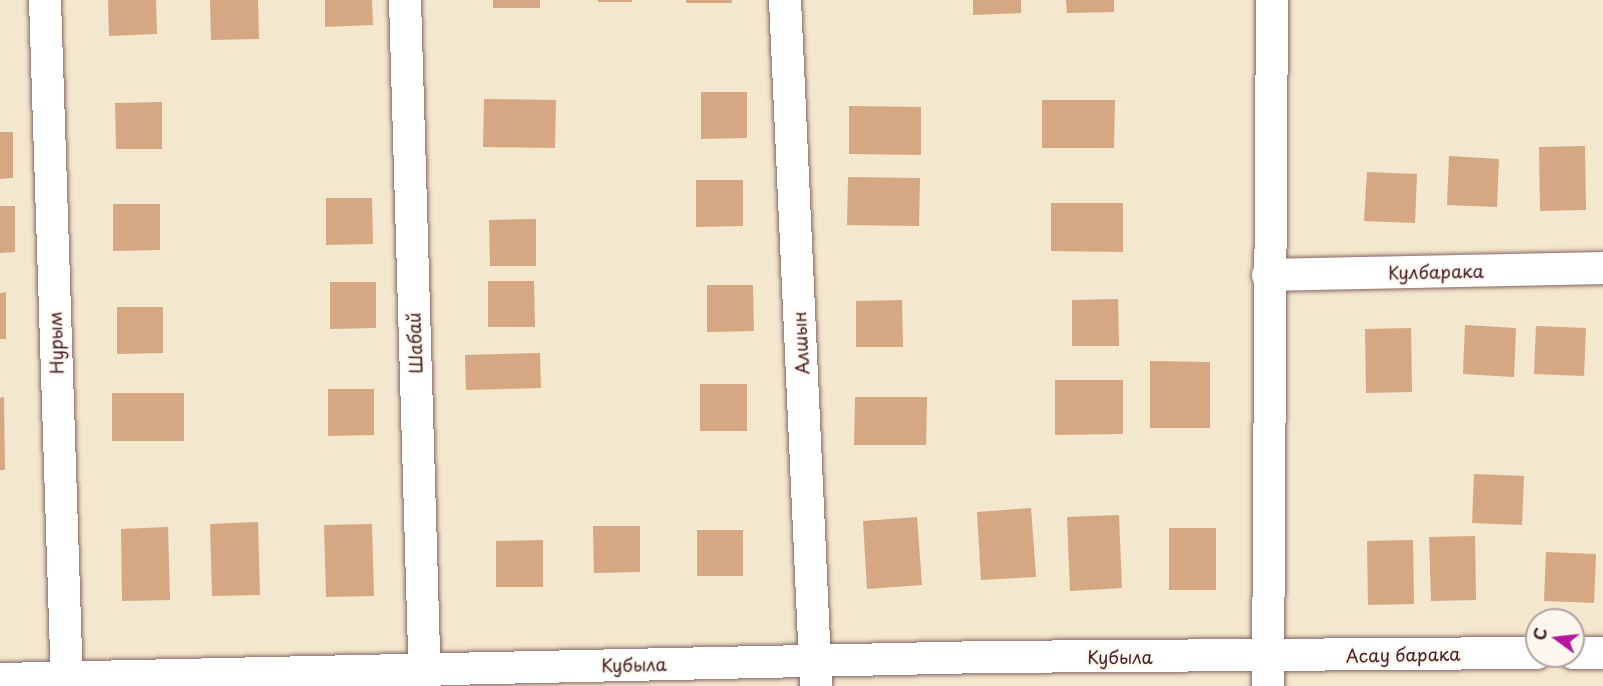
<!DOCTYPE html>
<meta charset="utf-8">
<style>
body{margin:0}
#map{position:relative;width:1603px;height:686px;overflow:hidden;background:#f3e7cd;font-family:"Playpen Sans",sans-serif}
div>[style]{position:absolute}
.building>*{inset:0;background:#d5a782}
.roads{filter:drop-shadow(0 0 2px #856564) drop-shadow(0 0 2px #856564)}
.minor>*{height:32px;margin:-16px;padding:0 16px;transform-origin:16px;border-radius:16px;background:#fff}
span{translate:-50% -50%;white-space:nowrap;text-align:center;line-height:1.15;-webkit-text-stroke:4.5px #fbf7ec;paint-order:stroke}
.street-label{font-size:18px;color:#4a1f2b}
.north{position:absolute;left:1525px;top:608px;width:60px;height:60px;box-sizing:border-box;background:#fbf7ec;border:2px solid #b4a19f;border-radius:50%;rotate:285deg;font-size:16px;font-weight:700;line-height:24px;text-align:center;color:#4a1f2b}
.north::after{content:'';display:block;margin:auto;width:21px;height:27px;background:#b5179e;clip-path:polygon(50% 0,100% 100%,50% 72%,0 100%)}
</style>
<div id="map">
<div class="building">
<div style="clip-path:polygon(108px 0,156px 0,157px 34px,109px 36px)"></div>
<div style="clip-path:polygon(210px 0,258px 0,259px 39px,211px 40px)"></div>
<div style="clip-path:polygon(325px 0,372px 0,373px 25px,325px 27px)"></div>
<div style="clip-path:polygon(493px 0,540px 0,540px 8px,493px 8px)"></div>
<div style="clip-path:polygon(598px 0,632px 0,632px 2px,598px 2px)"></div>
<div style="clip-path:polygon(686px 0,732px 0,732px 3px,686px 3px)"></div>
<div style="clip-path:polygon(973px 0,1021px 0,1021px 13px,973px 15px)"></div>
<div style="clip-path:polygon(1066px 0,1114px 0,1114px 12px,1067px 13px)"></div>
<div style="clip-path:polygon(701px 92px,747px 92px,747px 138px,701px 139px)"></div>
<div style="clip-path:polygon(484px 99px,556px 100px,555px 148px,483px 147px)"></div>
<div style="clip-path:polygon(1042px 100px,1115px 100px,1114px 148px,1042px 148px)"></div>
<div style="clip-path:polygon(162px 102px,162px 149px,116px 149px,115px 103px)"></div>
<div style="clip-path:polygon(849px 106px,921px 107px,921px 155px,849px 154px)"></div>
<div style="clip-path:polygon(0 132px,13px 132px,13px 178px,0 179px)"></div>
<div style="clip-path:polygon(1585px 146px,1586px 210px,1540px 211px,1539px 147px)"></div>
<div style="clip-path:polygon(1449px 156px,1499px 159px,1497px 207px,1447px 205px)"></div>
<div style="clip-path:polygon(1367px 172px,1417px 174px,1415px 223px,1364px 221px)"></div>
<div style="clip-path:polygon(848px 177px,920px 178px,919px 226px,847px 225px)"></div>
<div style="clip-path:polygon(696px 180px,743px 180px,743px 226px,696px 227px)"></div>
<div style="clip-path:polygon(326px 198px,372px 198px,373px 244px,326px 245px)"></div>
<div style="clip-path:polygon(1051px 203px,1123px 203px,1123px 252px,1051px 251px)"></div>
<div style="clip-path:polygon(113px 204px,160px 204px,160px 250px,113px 251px)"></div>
<div style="clip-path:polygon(0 206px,15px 206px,15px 252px,0 253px)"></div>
<div style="clip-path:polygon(536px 219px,536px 266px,490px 266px,489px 220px)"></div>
<div style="clip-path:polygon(488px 281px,534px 281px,535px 327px,488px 327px)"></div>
<div style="clip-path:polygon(330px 282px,376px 282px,376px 328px,330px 329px)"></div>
<div style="clip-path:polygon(707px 285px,753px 285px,754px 331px,707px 332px)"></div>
<div style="clip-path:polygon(6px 292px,6px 339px,0 339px,0 293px)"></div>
<div style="clip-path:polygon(1118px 299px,1119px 346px,1072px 346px,1072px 300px)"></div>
<div style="clip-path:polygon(902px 300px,903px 347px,856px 347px,856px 301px)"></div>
<div style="clip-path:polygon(117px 307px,163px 307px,163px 353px,117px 354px)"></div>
<div style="clip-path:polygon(1465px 325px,1516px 328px,1514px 377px,1463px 374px)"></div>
<div style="clip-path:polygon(1536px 326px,1586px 328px,1584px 376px,1534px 374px)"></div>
<div style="clip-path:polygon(1411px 328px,1412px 392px,1366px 393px,1365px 329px)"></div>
<div style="clip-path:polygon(540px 353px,541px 388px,466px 390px,465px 355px)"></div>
<div style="clip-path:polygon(1150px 361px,1210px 362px,1210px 428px,1150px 428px)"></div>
<div style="clip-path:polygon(1055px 380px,1123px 380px,1123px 434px,1055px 435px)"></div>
<div style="clip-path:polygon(700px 384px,747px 384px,747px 431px,700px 431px)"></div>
<div style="clip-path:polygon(328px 389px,374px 389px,374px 435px,328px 436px)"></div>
<div style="clip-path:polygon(112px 393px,184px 393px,184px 441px,112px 441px)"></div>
<div style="clip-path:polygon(4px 397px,5px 470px,0 470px,0 398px)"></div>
<div style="clip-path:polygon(855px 397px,927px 397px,926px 445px,854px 445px)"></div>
<div style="clip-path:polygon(1474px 474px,1524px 476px,1522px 525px,1472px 523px)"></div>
<div style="clip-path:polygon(1031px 508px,1036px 577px,981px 580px,977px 512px)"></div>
<div style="clip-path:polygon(1119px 515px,1122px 588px,1070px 591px,1067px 517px)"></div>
<div style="clip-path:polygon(917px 517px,922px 585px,867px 589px,863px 521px)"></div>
<div style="clip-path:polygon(258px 522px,260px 595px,212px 596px,210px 524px)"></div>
<div style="clip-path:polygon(372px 524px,374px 596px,326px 597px,324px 525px)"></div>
<div style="clip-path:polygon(593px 526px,640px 526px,640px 572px,594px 573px)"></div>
<div style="clip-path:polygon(168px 527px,170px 600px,122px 601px,121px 529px)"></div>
<div style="clip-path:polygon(1169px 528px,1216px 528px,1216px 590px,1169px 590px)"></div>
<div style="clip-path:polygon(697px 530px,743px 530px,743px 576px,697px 576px)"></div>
<div style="clip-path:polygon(1475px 536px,1476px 600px,1431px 601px,1429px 537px)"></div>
<div style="clip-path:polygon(543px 540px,543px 587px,496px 587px,496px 541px)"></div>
<div style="clip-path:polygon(1413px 540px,1414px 604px,1368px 605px,1367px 541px)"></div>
<div style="clip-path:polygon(1546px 552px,1596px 554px,1594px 603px,1544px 601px)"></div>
</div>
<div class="roads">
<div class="minor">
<div style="left:45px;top:0;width:686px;rotate:88.16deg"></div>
<div style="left:405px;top:0;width:686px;rotate:88.33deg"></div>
<div style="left:785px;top:0;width:687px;rotate:87.41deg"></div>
<div style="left:1268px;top:275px;width:335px;rotate:-1.2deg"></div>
<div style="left:1573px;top:653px;width:30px"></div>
<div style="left:0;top:679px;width:985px;rotate:-1.28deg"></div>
<div style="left:985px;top:657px;width:552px;rotate:-0.42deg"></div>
<div style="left:1268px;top:686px;width:686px;rotate:-89.67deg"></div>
</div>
</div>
<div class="street-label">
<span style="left:1436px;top:272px;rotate:-1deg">Кулбарака</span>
<span style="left:56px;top:343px;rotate:-92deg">Нурым</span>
<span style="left:415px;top:343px;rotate:-92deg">Шабай</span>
<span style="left:801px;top:343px;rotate:-93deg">Алшын</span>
<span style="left:1403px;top:655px;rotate:-1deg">Асау барака</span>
<span style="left:1120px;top:657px">Кубыла</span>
<span style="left:634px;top:665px;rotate:-1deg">Кубыла</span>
</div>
<div class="north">С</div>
</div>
